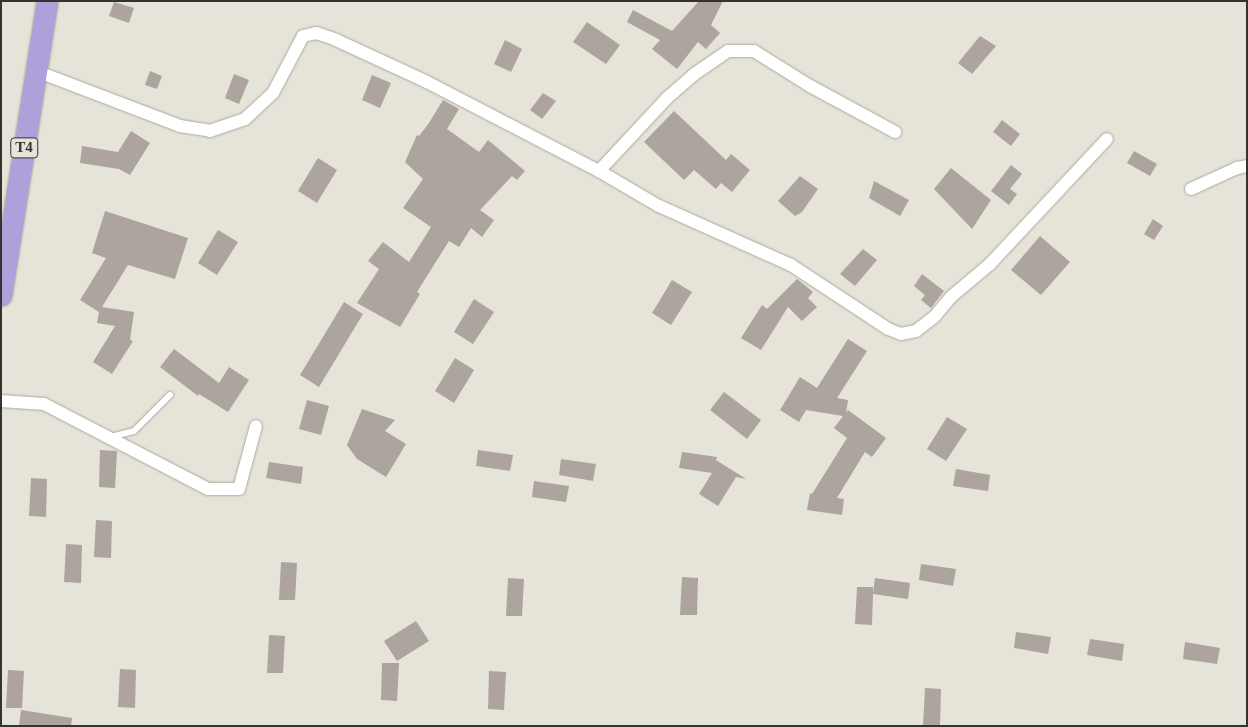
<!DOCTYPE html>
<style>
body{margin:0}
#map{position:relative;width:1248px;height:727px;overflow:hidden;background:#e6e3d9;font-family:Georgia,serif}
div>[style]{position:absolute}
.building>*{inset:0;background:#aca49d}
.roads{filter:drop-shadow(0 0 1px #aba99f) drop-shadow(0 0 1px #aba99f)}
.service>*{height:6px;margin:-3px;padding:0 3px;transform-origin:3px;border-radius:3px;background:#fff}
.minor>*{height:12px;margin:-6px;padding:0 6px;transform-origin:6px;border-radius:6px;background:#fff}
.trunk>*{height:21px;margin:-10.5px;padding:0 10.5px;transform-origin:10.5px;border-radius:10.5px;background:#aea0da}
span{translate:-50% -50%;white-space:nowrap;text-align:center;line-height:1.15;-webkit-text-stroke:4.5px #e6e3d9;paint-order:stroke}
.shield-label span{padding:1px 4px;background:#e6e3d9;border:1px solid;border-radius:4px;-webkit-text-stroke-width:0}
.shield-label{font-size:15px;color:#34332f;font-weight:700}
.frame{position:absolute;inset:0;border:2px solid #34332f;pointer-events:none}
</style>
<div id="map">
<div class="building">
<div style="clip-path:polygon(699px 1px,723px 1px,711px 25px,720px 33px,706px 49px,698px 42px,677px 69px,652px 49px,660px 40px,627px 22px,633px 10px,672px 31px)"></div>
<div style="clip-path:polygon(114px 2px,134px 8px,129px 23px,109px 16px)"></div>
<div style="clip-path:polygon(587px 22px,620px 45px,606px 64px,573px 42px)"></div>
<div style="clip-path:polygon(980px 36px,996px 46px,972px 74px,958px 63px)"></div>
<div style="clip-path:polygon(505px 40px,522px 49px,511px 72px,494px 64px)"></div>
<div style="clip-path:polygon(150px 71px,162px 76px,157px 89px,145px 85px)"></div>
<div style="clip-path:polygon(234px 74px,249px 80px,239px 104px,225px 98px)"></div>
<div style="clip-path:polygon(372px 75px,391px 83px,380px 108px,362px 100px)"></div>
<div style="clip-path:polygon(543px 93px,556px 101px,542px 119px,530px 110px)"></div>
<div style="clip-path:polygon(443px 100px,459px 109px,447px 129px,479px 152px,488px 140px,525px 171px,517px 180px,512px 176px,480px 210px,494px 220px,482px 237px,471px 228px,459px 247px,449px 241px,417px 292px,420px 294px,400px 327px,357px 303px,379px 269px,368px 261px,383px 242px,409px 262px,431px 227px,403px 208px,423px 179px,405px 162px,417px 135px,419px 136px,429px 123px)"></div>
<div style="clip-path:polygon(674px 111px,726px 160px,731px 154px,750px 170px,732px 192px,721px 183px,716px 189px,694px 170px,684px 180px,644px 142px)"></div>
<div style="clip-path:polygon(1002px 120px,1020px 134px,1011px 146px,993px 132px)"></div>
<div style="clip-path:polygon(131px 131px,150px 143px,130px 175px,119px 169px,80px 163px,82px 146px,118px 152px)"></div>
<div style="clip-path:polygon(1134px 151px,1157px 164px,1150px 176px,1127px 163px)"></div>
<div style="clip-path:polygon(318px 158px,337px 170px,317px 203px,298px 191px)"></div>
<div style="clip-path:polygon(1011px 165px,1022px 174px,1010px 189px,1017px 194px,1009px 205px,991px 191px)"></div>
<div style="clip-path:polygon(951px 168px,991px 200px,972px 229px,934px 189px)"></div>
<div style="clip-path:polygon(800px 176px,818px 189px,802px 212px,795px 216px,778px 201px)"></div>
<div style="clip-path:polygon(874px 181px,909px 200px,900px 216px,869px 198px)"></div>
<div style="clip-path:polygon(105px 211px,188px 238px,175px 279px,128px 265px,102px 307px,134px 312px,130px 340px,133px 341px,112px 374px,93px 362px,115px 326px,97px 323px,99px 312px,80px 300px,106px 258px,92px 253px)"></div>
<div style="clip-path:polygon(1153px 219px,1163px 226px,1154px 240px,1144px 234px)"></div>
<div style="clip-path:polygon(218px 230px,238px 242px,217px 275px,198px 263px)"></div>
<div style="clip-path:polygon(1040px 236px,1070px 262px,1041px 295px,1011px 270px)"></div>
<div style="clip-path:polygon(863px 249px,877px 260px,855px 286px,840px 274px)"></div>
<div style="clip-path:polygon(922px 274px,944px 291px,931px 308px,921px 300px,925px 295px,914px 286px)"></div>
<div style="clip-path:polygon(797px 279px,813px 292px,808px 298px,817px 307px,802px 321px,788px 307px,761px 350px,741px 338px,762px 305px,767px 309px)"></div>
<div style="clip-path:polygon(672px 280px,692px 292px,671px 325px,652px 313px)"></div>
<div style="clip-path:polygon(474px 299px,494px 312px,473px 344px,454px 332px)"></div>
<div style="clip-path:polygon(344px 302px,363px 314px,319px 387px,300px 375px)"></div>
<div style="clip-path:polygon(848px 339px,867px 351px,837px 398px,848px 400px,846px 413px,848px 410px,886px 438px,872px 457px,865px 452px,837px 498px,844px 499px,842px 515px,807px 510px,810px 493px,812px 494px,847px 438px,834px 428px,843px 416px,806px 410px,799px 422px,780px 410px,800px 377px,817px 388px)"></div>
<div style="clip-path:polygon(174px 349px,219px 383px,229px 367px,249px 380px,228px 412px,199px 394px,198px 396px,160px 367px)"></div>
<div style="clip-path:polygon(455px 358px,474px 370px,454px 403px,435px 391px)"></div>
<div style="clip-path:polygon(724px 392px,761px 420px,747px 439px,710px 410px)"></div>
<div style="clip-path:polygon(307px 400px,329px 406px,321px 435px,299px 429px)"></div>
<div style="clip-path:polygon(362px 409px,395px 420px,385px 431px,406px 444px,386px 477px,357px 459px,347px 445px)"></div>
<div style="clip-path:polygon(947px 417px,967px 429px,946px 461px,927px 449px)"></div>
<div style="clip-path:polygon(100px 450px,117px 451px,115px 488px,99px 487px)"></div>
<div style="clip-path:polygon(478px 450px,513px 455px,510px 471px,476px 466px)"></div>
<div style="clip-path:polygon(682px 452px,717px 457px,716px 460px,746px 479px,736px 477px,718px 506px,699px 494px,712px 473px,679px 468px)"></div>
<div style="clip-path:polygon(561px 459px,596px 464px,593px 481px,559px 475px)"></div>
<div style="clip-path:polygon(269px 462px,303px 467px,301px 484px,266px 478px)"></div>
<div style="clip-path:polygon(956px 469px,990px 475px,988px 491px,953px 486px)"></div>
<div style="clip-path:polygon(31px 478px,47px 479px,46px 517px,29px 516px)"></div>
<div style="clip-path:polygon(534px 481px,569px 486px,566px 502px,532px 497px)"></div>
<div style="clip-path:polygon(96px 520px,112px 521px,111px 558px,94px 557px)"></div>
<div style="clip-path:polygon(66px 544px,82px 545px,81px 583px,64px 582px)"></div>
<div style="clip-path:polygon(281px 562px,297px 563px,295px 600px,279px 600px)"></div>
<div style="clip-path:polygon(921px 564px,956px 569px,953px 586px,919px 580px)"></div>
<div style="clip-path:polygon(682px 577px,698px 578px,697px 615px,680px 615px)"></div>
<div style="clip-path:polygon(508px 578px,524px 579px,522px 616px,506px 616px)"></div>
<div style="clip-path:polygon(875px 578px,910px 583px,908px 599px,873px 594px,872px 625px,855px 624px,857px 587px,873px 587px,873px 593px)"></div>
<div style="clip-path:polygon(416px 621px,429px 641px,397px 661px,384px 641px)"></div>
<div style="clip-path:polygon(1016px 632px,1051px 637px,1048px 654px,1014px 648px)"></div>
<div style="clip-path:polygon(269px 635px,285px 636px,283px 673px,267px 673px)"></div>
<div style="clip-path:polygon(1090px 639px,1124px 644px,1122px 661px,1087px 655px)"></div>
<div style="clip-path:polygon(1185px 642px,1220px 648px,1217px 664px,1183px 659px)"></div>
<div style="clip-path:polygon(382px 663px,399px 663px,397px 701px,381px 700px)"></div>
<div style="clip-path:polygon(120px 669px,136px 670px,135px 708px,118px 707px)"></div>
<div style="clip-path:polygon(8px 670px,24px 671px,22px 708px,6px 708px)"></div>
<div style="clip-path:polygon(489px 671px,506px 672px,504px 710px,488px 709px)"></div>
<div style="clip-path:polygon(925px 688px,941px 689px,940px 726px,923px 726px)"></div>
<div style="clip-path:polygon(21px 710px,72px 718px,71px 726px,19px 726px)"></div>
</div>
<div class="roads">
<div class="service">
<div style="left:111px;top:437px;width:24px;rotate:-15deg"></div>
<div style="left:134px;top:431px;width:51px;rotate:-45deg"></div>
</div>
<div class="minor">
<div style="left:36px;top:71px;width:154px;rotate:20.9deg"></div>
<div style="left:180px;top:126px;width:30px;rotate:9deg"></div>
<div style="left:210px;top:131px;width:37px;rotate:-19deg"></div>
<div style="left:245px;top:119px;width:38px;rotate:-43deg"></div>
<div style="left:273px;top:93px;width:64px;rotate:-62.2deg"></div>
<div style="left:303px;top:36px;width:13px;rotate:-13deg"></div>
<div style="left:316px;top:33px;width:19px;rotate:18deg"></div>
<div style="left:334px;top:39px;width:102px;rotate:24.8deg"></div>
<div style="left:427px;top:82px;width:194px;rotate:27.4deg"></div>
<div style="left:599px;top:171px;width:69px;rotate:30.3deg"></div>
<div style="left:659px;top:206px;width:145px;rotate:24.1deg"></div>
<div style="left:791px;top:265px;width:116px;rotate:33.4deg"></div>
<div style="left:888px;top:329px;width:14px;rotate:21deg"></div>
<div style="left:901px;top:334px;width:15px;rotate:-11deg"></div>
<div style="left:916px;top:331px;width:24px;rotate:-38deg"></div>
<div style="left:935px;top:316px;width:26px;rotate:-50deg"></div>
<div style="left:952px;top:296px;width:50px;rotate:-40.1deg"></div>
<div style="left:990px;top:264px;width:171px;rotate:-46.9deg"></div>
<div style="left:599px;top:171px;width:100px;rotate:-47deg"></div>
<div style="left:667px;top:98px;width:35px;rotate:-41deg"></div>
<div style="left:693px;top:75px;width:42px;rotate:-34.4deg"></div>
<div style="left:728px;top:51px;width:26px"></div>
<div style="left:754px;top:51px;width:66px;rotate:32deg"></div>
<div style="left:810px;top:86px;width:97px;rotate:28.4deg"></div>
<div style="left:1191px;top:189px;width:51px;rotate:-24.5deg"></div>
<div style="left:1237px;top:168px;width:10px;rotate:-11deg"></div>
<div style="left:1px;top:401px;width:43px;rotate:4deg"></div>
<div style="left:44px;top:404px;width:185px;rotate:27.4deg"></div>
<div style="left:208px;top:489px;width:31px"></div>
<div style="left:239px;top:489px;width:65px;rotate:-74.9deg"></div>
</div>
<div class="trunk">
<div style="left:1px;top:295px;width:298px;rotate:-81.1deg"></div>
</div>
</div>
<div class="shield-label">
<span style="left:24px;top:148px">T4</span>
</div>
<div class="frame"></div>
</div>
